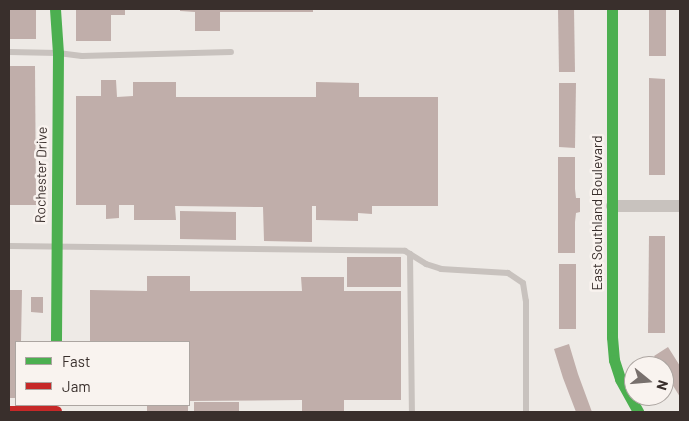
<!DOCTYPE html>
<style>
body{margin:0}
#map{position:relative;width:689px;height:421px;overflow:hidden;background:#eeeae6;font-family:Barlow,sans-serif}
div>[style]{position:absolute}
.building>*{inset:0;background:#c0aeaa}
.lane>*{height:6px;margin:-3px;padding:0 3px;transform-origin:3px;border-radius:3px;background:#c8c2be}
.street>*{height:12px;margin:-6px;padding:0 6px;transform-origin:6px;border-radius:6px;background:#c8c2be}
.fast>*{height:11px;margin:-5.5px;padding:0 5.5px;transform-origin:5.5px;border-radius:5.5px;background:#4caf50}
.jam>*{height:11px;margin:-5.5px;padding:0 5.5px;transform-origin:5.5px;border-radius:5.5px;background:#c62828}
span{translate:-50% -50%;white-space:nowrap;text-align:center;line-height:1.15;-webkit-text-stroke:5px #f9f3ef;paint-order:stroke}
.street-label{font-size:14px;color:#392f2c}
.frame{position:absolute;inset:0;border:10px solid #392f2c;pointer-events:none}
.legend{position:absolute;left:15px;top:341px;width:175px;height:65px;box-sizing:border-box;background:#f9f3ef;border:1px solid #aca5a1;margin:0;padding:6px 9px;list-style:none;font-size:15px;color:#392f2c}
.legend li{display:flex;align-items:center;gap:10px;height:25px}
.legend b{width:25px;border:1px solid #aca5a1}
.north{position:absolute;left:624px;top:356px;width:50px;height:50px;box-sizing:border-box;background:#f9f3ef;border:1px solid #aca5a1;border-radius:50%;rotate:107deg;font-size:14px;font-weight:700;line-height:20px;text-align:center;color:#392f2c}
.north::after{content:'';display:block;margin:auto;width:18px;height:22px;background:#78706d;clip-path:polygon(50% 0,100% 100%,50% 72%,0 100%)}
</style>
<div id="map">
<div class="building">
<div style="clip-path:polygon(9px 9px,36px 9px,36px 39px,9px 39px)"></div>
<div style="clip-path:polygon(76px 9px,125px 9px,125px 15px,111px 15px,111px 41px,76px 41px)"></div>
<div style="clip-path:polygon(180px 9px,313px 9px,313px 12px,220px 12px,220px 31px,195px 31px,195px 12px,180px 11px)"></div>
<div style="clip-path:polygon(558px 9px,574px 9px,575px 72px,559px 72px)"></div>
<div style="clip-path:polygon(649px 9px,666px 9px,666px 56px,649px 56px)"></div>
<div style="clip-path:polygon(9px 66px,35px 66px,36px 205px,9px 205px)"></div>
<div style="clip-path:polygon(649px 78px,665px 79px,665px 175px,649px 175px)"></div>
<div style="clip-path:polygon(101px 80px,116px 80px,117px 97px,133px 96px,133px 82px,176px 82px,176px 97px,316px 97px,316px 82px,359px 83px,359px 97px,438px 97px,438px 206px,372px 206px,372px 214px,358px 213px,358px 221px,316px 220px,316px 206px,312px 206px,312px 242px,264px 241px,263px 207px,175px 206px,176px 220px,134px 220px,134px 205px,119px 205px,119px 218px,106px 219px,106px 205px,76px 205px,76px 96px,101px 96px)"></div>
<div style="clip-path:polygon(559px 83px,576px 83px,575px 148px,559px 147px)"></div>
<div style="clip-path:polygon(558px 157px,575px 157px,575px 189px,576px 198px,580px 198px,580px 212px,576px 213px,575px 222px,575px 253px,558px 253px)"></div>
<div style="clip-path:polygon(180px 211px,236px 212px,236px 240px,180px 239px)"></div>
<div style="clip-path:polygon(649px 236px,665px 236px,665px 333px,648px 333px)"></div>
<div style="clip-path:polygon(347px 257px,401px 257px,401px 287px,347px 287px)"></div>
<div style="clip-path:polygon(559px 264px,576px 264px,576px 329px,559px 329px)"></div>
<div style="clip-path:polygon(147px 276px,190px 276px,190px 291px,302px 291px,301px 277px,344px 277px,344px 291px,401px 291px,401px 400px,344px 400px,344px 412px,302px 412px,302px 400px,189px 401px,189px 342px,90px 342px,90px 290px,147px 291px)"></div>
<div style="clip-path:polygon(9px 290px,22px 290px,21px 342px,16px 342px,16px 398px,9px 398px)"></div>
<div style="clip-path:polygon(31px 297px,43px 297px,43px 313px,31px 312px)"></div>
<div style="clip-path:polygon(569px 344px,578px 374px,592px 412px,576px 412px,563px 378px,554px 349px)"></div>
<div style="clip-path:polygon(668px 347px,680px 366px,680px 397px,664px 371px,664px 366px,661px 366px,654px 356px)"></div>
<div style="clip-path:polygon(194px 402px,239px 402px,239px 412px,194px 412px)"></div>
<div style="clip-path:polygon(147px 405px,188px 405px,188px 412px,147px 412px)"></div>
</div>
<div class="lane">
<div style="left:9px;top:52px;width:49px;rotate:1.2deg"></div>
<div style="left:58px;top:53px;width:24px;rotate:7deg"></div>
<div style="left:82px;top:56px;width:149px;rotate:-1.5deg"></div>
<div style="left:9px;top:246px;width:396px;rotate:0.7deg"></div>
<div style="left:405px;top:251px;width:6px;rotate:31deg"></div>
<div style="left:410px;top:254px;width:158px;rotate:89.3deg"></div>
<div style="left:410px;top:254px;width:19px;rotate:32deg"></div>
<div style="left:426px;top:264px;width:16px;rotate:18deg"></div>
<div style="left:441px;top:269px;width:67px;rotate:3.4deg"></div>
<div style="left:508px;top:273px;width:18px;rotate:34deg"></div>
<div style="left:523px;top:283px;width:18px;rotate:81deg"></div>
<div style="left:526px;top:301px;width:111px;rotate:90deg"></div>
</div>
<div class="street">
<div style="left:612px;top:206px;width:68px"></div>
</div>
<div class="fast">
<div style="left:55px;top:9px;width:44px;rotate:86.1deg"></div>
<div style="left:58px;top:53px;width:289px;rotate:90.4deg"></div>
<div style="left:612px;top:9px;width:328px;rotate:90deg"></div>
<div style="left:612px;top:337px;width:23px;rotate:85deg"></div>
<div style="left:614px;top:360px;width:20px;rotate:72deg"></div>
<div style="left:620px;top:379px;width:38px;rotate:61deg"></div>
</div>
<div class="jam">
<div style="left:9px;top:411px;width:47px"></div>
</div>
<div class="street-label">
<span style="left:41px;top:175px;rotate:-89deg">Rochester Drive</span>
<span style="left:597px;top:213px;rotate:-90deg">East Southland Boulevard</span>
</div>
<div class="frame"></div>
<ul class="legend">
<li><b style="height:6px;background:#4caf50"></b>Fast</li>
<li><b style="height:6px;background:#c62828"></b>Jam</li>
</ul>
<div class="north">N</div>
</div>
